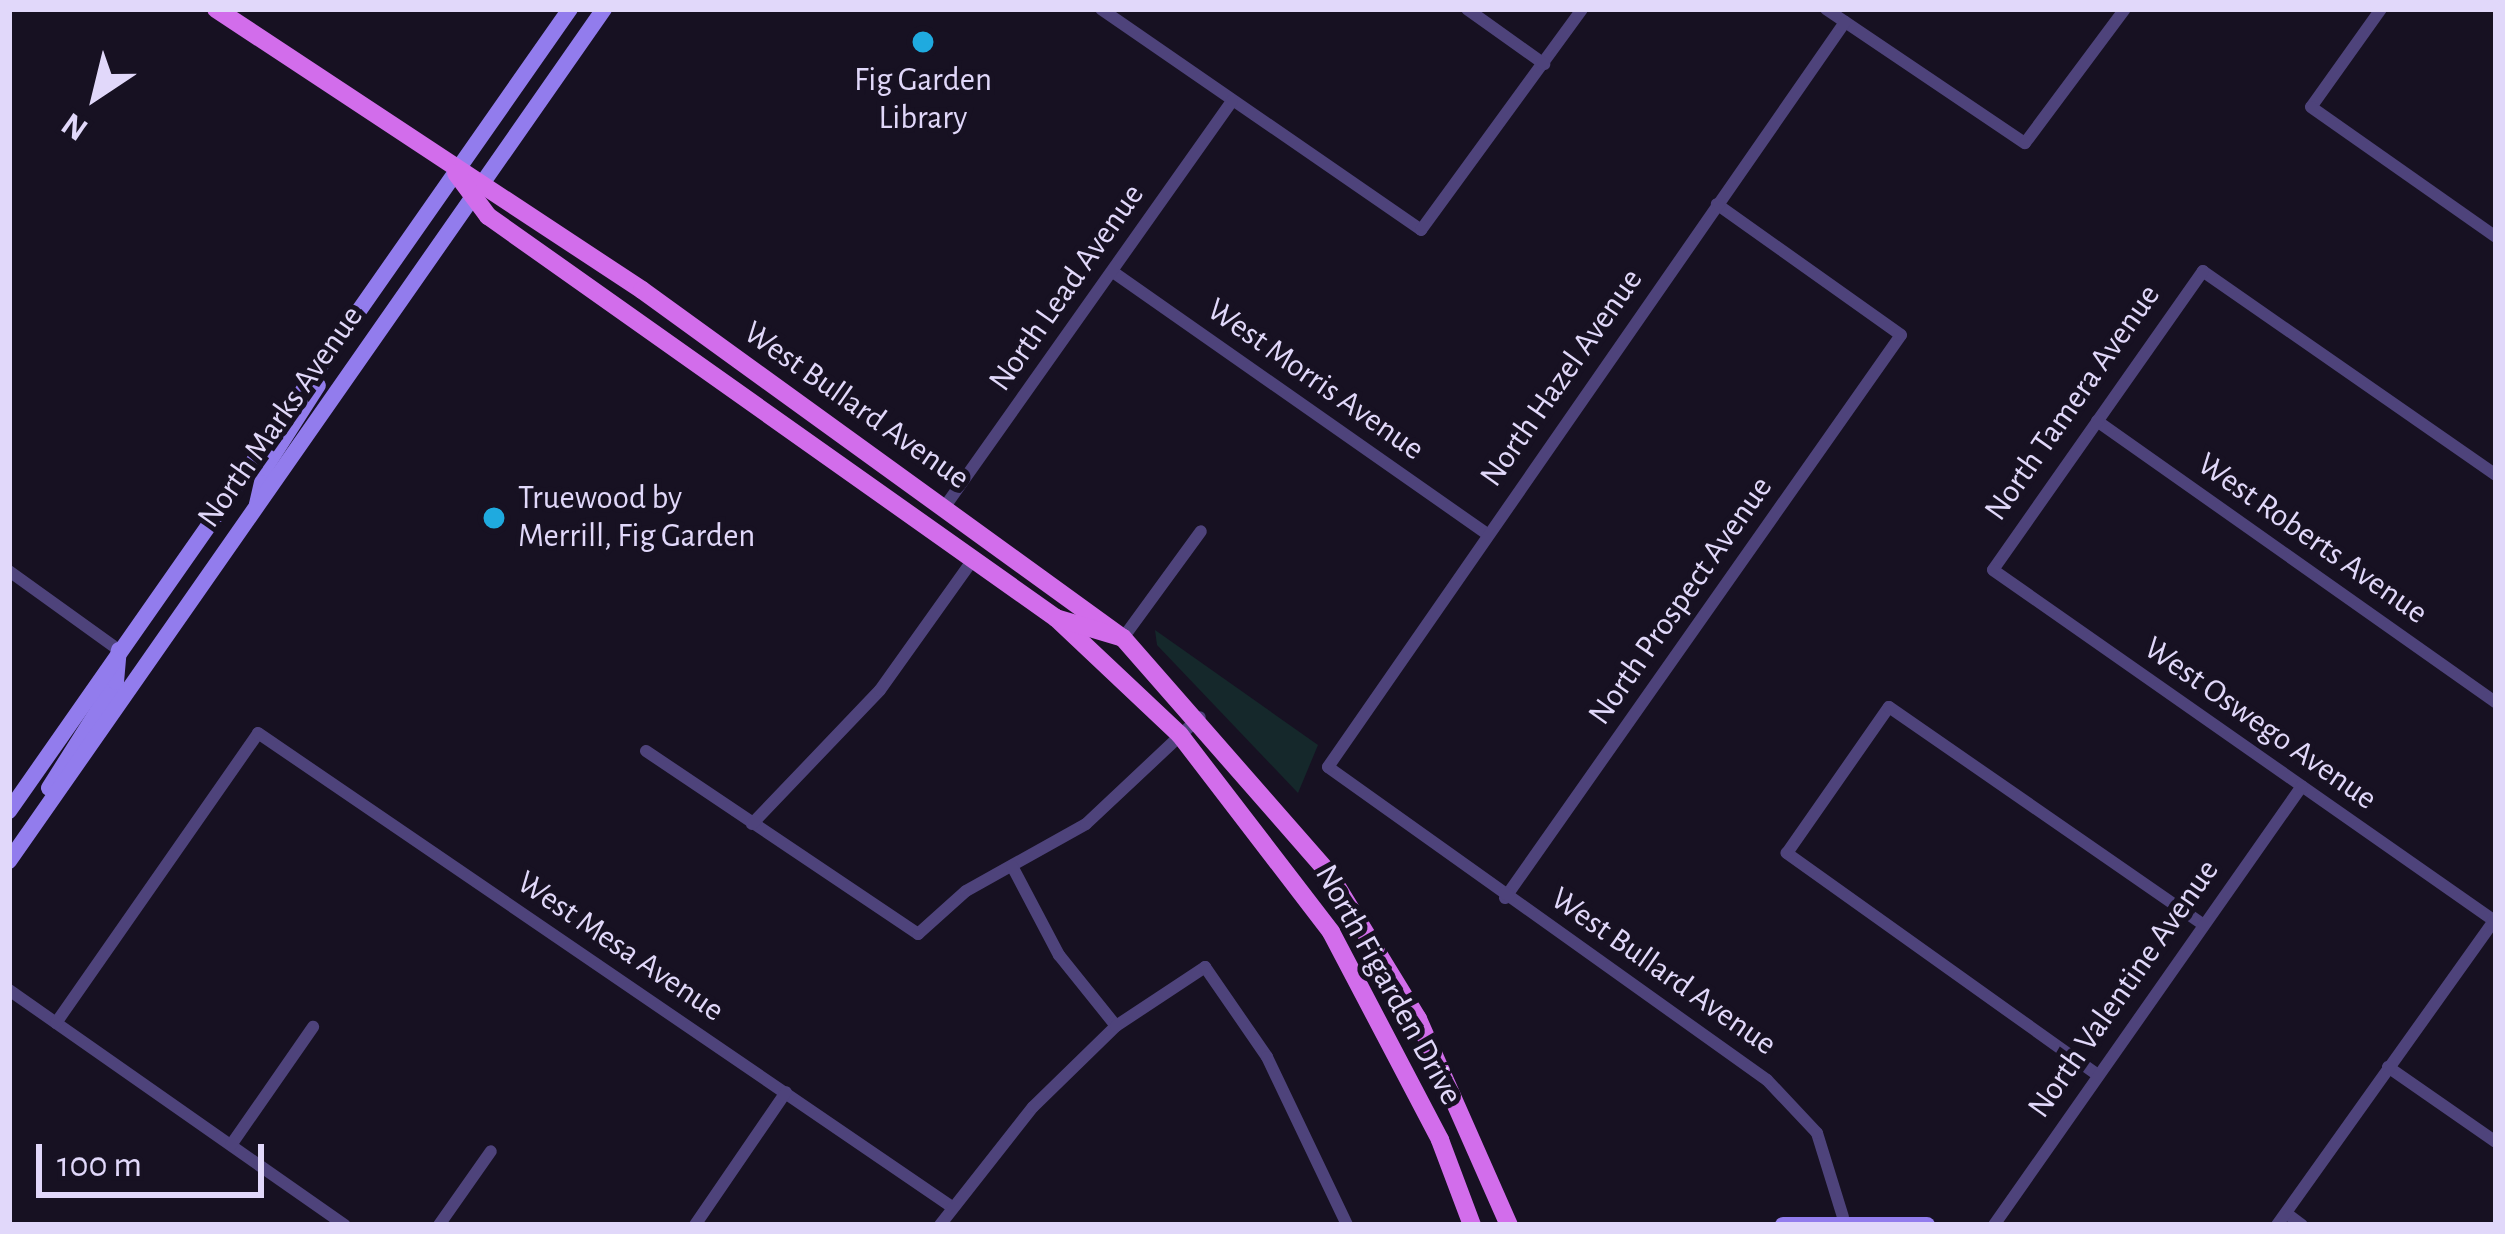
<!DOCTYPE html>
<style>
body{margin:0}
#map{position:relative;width:2505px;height:1234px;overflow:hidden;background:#171122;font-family:"Alegreya Sans",sans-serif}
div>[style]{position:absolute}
.green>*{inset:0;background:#15282b}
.street>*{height:12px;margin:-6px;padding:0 6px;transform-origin:6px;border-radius:6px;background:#4e437b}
.secondary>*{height:16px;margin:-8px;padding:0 8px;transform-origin:8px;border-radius:8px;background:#927ced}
.primary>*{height:18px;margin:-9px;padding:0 9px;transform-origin:9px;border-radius:9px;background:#d26deb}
.dots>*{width:33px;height:33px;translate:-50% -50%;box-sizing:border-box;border:6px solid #171122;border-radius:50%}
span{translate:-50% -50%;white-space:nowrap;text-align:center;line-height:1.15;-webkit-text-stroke:10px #171122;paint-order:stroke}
.poi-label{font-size:33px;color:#e1d8fa}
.left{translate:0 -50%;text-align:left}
.street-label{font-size:33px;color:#e1d8fa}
.frame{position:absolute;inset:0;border:12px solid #e1d8fa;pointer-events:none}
.north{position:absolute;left:36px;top:36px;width:120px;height:120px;-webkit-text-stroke:9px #171122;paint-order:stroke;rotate:215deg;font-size:33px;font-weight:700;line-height:48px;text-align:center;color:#e1d8fa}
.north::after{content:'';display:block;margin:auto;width:42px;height:54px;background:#e1d8fa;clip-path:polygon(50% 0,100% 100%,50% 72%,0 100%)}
.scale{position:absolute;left:36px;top:1144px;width:228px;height:54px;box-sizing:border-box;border:6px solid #e1d8fa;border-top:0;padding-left:15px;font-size:36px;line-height:42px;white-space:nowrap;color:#e1d8fa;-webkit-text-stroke:9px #171122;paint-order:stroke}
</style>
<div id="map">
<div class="green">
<div style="clip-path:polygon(1155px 630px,1318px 745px,1298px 793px,1157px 645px)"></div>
</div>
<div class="street">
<div style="left:1101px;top:9px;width:389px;rotate:34.6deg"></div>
<div style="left:1421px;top:230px;width:273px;rotate:-53.9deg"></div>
<div style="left:1467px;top:9px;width:95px;rotate:35.5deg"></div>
<div style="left:1826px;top:9px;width:240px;rotate:34deg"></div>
<div style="left:2025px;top:143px;width:167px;rotate:-53.3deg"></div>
<div style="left:2381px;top:9px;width:120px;rotate:125.5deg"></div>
<div style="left:2311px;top:107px;width:226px;rotate:35.1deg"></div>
<div style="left:1113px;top:272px;width:455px;rotate:35deg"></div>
<div style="left:2097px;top:421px;width:488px;rotate:35.2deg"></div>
<div style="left:2496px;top:475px;width:357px;rotate:-145.2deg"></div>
<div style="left:2203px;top:271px;width:365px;rotate:125.1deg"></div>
<div style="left:1993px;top:570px;width:614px;rotate:34.98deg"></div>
<div style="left:946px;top:505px;width:495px;rotate:-54.7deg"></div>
<div style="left:9px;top:571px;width:135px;rotate:35.7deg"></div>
<div style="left:1123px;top:638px;width:132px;rotate:-53.9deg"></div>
<div style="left:646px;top:751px;width:328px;rotate:33.9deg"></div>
<div style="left:918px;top:934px;width:64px;rotate:-41.9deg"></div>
<div style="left:966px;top:891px;width:137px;rotate:-29.2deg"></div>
<div style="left:1086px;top:824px;width:156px;rotate:-43.2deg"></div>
<div style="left:752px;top:824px;width:185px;rotate:-46.3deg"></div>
<div style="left:880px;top:690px;width:163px;rotate:-54.5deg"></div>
<div style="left:1012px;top:866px;width:101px;rotate:62.2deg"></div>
<div style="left:1059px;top:955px;width:91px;rotate:51.2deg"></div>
<div style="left:1505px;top:898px;width:688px;rotate:-54.88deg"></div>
<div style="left:1901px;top:335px;width:226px;rotate:-144.6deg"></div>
<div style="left:9px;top:990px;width:410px;rotate:35deg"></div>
<div style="left:56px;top:1023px;width:353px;rotate:-55.1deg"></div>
<div style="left:258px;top:733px;width:840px;rotate:34.33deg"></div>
<div style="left:2388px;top:1067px;width:131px;rotate:34.8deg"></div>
<div style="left:2095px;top:1073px;width:379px;rotate:-144.5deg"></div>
<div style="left:1787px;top:853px;width:178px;rotate:-55.1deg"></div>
<div style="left:1889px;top:707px;width:381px;rotate:34.7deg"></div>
<div style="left:231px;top:1145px;width:144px;rotate:-55.2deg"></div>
<div style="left:2286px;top:1213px;width:20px;rotate:37deg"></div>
<div style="left:1843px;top:1217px;width:88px;rotate:-107.2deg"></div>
<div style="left:1817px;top:1133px;width:73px;rotate:-133.3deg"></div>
<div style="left:1767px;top:1080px;width:539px;rotate:-144.51deg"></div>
<div style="left:1328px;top:767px;width:907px;rotate:-55.24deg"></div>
<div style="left:439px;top:1225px;width:90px;rotate:-54.9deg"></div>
<div style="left:695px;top:1225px;width:161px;rotate:-55.6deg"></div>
<div style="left:940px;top:1225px;width:150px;rotate:-51.8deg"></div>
<div style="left:1033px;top:1107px;width:116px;rotate:-44.3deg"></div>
<div style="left:1116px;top:1026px;width:107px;rotate:-33.5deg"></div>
<div style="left:1205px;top:967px;width:109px;rotate:55.4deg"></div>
<div style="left:1267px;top:1057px;width:186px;rotate:64.5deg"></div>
<div style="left:1994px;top:1225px;width:536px;rotate:-54.95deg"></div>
<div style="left:2277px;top:1225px;width:374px;rotate:-54.5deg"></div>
</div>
<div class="secondary">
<div style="left:257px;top:504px;width:37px;rotate:-77deg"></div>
<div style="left:265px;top:468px;width:98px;rotate:-57.4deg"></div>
<div style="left:49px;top:788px;width:125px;rotate:-57.7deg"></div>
<div style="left:116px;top:682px;width:32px;rotate:-85deg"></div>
<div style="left:9px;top:811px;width:979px;rotate:-55.03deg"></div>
<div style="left:9px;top:861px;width:1039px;rotate:-55.07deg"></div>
<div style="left:1783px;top:1225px;width:144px"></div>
</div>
<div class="primary">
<div style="left:216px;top:9px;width:510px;rotate:33.41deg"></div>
<div style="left:642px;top:290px;width:594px;rotate:35.89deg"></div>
<div style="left:1123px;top:638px;width:311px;rotate:48.8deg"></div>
<div style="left:1328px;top:872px;width:172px;rotate:58.5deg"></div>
<div style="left:1418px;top:1019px;width:225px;rotate:66.2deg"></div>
<div style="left:456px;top:173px;width:54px;rotate:53.3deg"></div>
<div style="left:488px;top:216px;width:696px;rotate:35.29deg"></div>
<div style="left:1056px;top:618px;width:170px;rotate:43.3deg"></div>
<div style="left:1180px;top:735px;width:248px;rotate:52.5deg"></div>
<div style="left:1331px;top:932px;width:235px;rotate:62.3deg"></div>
<div style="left:1440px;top:1140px;width:91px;rotate:69.4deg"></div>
<div style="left:1056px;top:618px;width:70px;rotate:16.6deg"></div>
</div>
<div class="dots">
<div style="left:923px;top:42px;background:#1faadf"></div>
<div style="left:494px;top:518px;background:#1faadf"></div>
</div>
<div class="poi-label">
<span style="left:923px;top:100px">Fig Garden<br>Library</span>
<span class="left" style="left:518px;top:518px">Truewood by<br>Merrill, Fig Garden</span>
</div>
<div class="street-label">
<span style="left:1067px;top:288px;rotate:-55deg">North Lead Avenue</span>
<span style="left:1562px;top:378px;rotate:-55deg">North Hazel Avenue</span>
<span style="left:1315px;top:380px;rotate:35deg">West Morris Avenue</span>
<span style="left:2073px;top:403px;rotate:-55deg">North Tamera Avenue</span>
<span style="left:856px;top:406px;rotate:35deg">West Bullard Avenue</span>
<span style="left:281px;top:417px;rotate:-55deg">North Marks Avenue</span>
<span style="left:2312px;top:539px;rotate:35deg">West Roberts Avenue</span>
<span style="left:1681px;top:601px;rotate:-55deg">North Prospect Avenue</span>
<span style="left:2260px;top:724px;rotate:35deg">West Oswego Avenue</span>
<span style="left:620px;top:947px;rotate:34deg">West Mesa Avenue</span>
<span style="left:1663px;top:972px;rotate:35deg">West Bullard Avenue</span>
<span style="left:1388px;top:985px;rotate:61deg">North Figarden Drive</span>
<span style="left:2124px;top:989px;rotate:-55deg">North Valentine Avenue</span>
</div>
<div class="frame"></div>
<div class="north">N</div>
<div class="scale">100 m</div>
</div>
